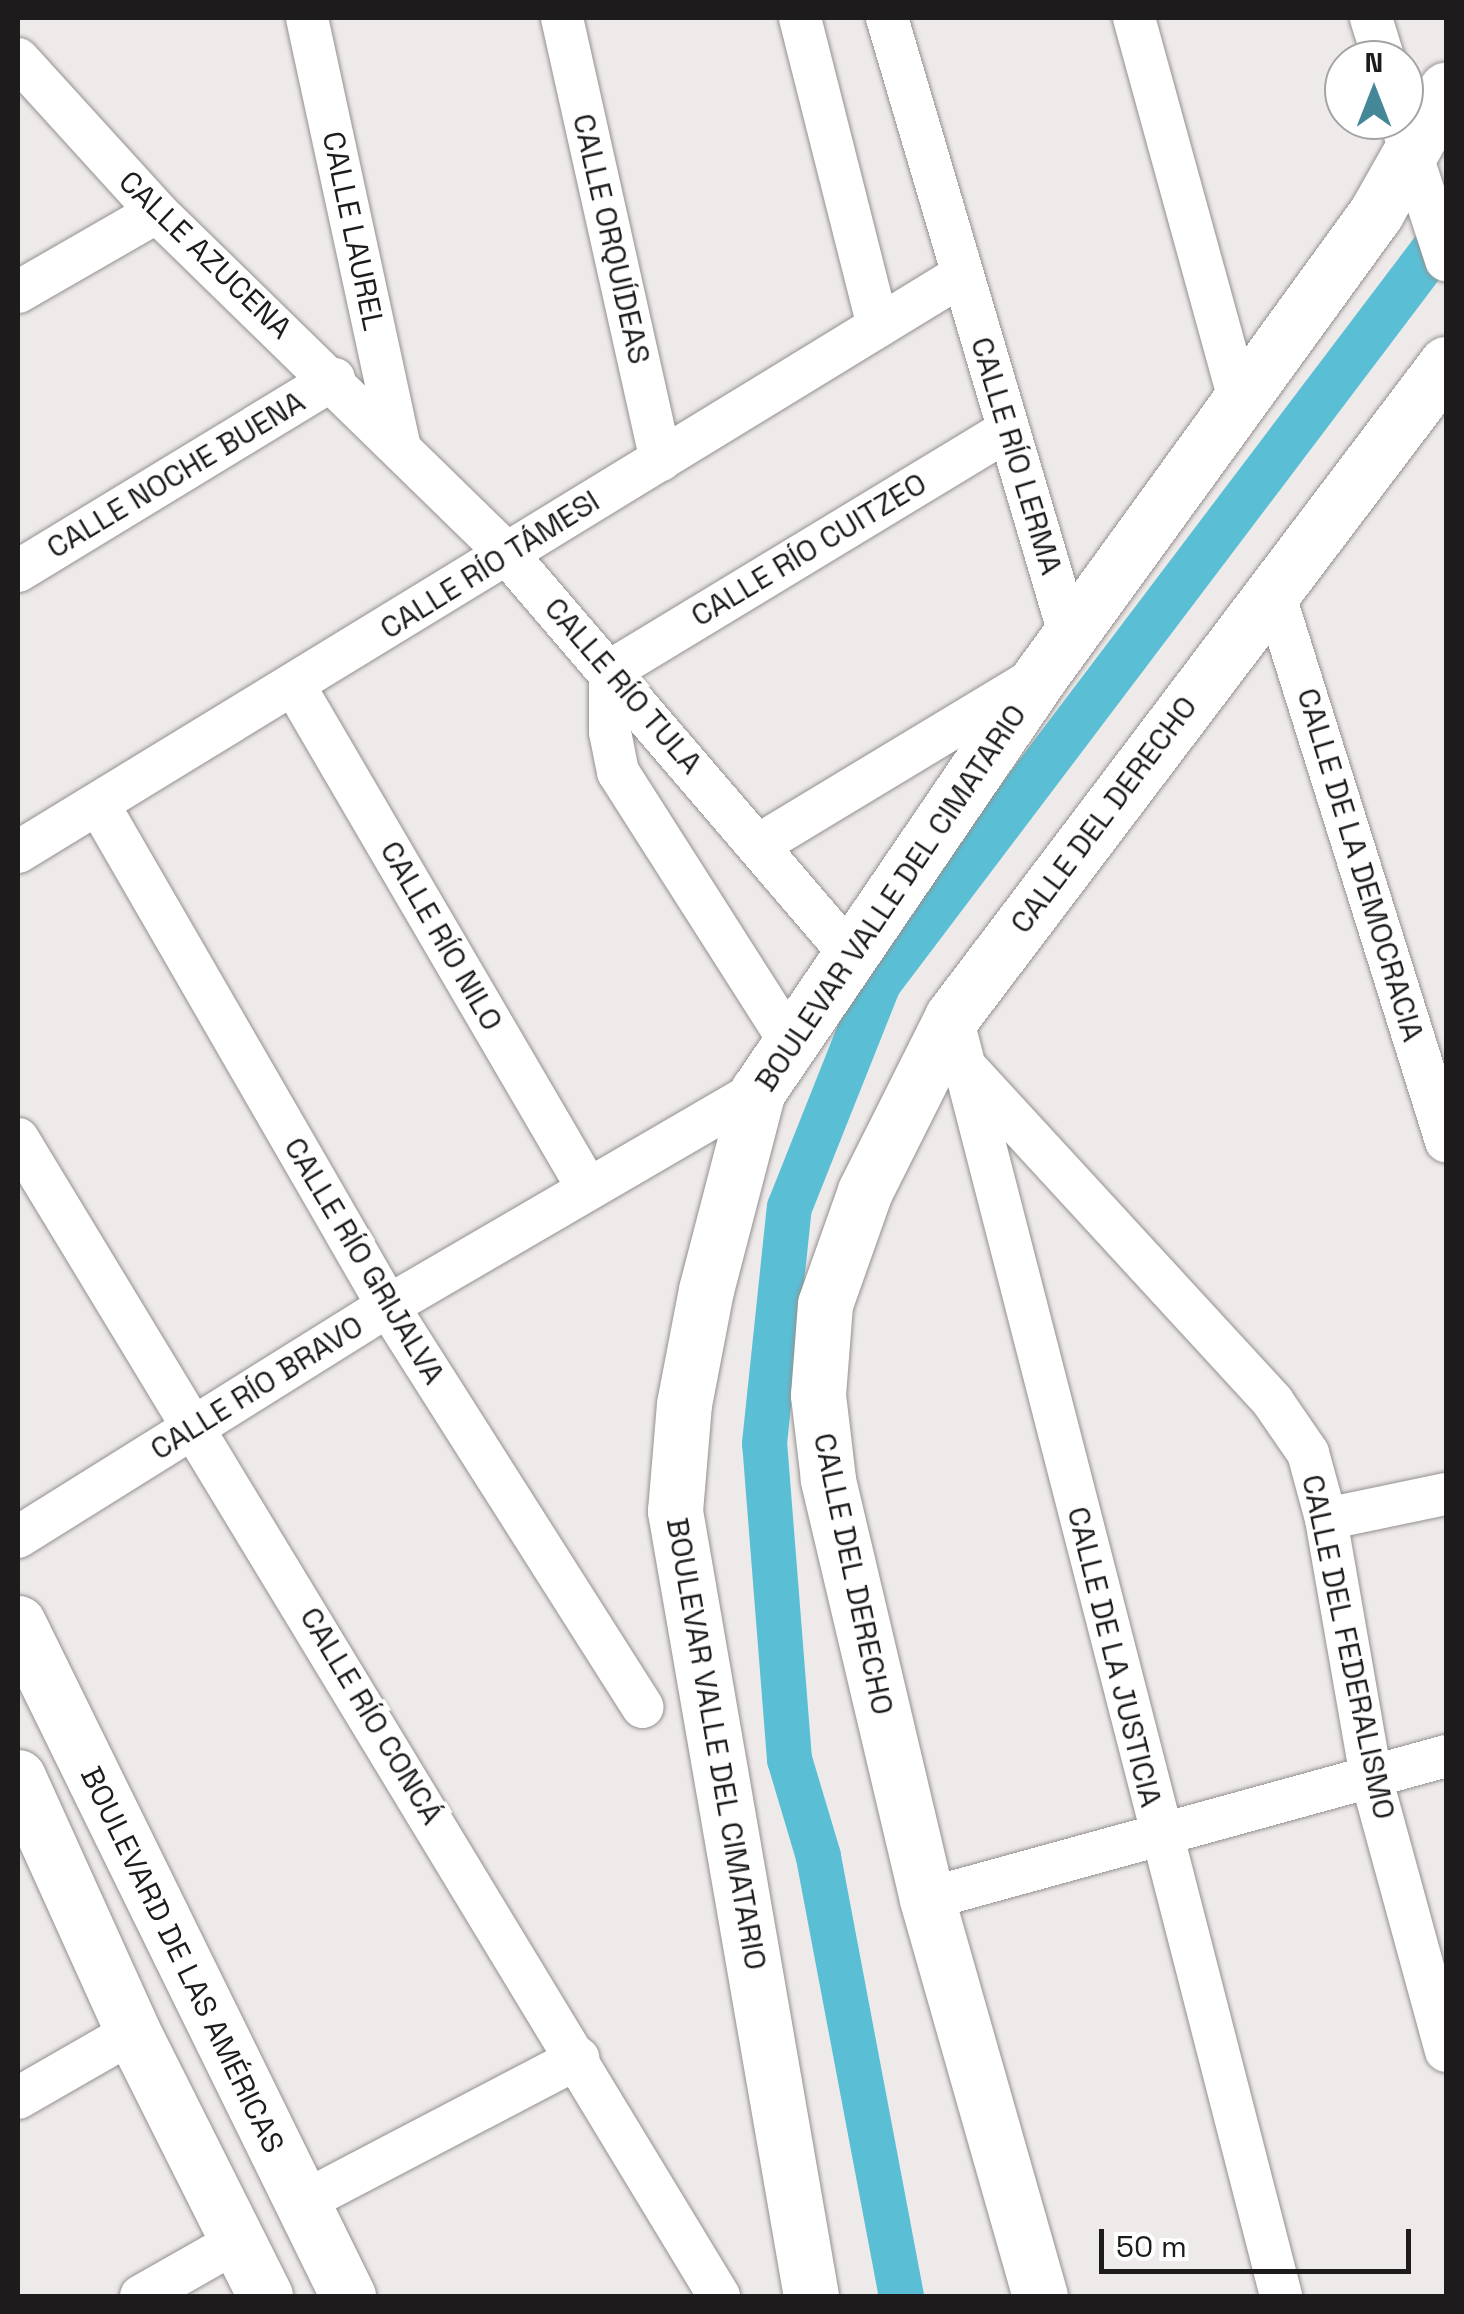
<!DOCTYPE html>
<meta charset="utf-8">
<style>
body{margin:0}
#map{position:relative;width:1464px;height:2314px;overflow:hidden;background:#eeeae9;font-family:"Space Grotesk",sans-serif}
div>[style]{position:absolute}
.canal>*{height:45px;margin:-22.5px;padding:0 22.5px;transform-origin:22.5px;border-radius:22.5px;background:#5abfd5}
.roads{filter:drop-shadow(0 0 2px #94908f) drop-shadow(0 0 2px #94908f)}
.minor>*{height:42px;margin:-21px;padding:0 21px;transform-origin:21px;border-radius:21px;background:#fff}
.secondary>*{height:55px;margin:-27.5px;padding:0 27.5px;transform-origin:27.5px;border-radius:27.5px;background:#fff}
span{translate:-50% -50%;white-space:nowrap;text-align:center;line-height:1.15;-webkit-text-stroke:8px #fff;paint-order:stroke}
.street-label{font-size:30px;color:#1d1b1b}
.frame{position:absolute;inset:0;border:20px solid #1d1b1b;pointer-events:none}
.north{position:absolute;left:1324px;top:40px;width:100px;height:100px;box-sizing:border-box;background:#fff;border:2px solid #a5a4a4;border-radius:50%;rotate:0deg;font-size:28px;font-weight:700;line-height:40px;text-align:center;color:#1d1b1b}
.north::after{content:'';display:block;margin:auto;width:35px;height:45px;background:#448797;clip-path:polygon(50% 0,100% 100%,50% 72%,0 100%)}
.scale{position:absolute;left:1099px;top:2229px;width:312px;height:45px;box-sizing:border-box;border:5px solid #1d1b1b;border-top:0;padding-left:12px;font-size:30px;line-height:35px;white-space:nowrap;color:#1d1b1b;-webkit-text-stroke:8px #fff;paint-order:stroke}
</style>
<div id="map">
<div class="canal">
<div style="left:901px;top:2296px;width:448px;rotate:-100.7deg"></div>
<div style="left:818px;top:1856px;width:101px;rotate:-106.6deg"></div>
<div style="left:789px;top:1759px;width:317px;rotate:-94.5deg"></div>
<div style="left:764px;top:1443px;width:237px;rotate:-84deg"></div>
<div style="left:789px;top:1207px;width:241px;rotate:-68.3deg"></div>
<div style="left:878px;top:983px;width:942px;rotate:-52.9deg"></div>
</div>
<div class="roads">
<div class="minor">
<div style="left:307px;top:18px;width:436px;rotate:77.8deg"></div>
<div style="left:562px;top:18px;width:453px;rotate:77.4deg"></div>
<div style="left:800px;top:18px;width:318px;rotate:75.8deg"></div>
<div style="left:887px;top:18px;width:645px;rotate:73.53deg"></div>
<div style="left:1134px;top:18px;width:394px;rotate:74.6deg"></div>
<div style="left:1371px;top:18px;width:44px;rotate:72.8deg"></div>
<div style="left:18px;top:59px;width:207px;rotate:47.7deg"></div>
<div style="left:157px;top:212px;width:489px;rotate:44.3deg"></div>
<div style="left:507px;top:554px;width:527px;rotate:49.39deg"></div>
<div style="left:1405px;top:135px;width:132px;rotate:71.8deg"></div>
<div style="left:18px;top:292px;width:160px;rotate:-29.9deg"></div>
<div style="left:18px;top:571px;width:370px;rotate:-31.3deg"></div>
<div style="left:1273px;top:590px;width:578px;rotate:72.57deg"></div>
<div style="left:294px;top:685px;width:581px;rotate:59.73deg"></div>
<div style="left:100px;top:807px;width:576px;rotate:60.01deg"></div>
<div style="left:388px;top:1306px;width:475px;rotate:57.6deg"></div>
<div style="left:760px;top:844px;width:320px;rotate:-31.1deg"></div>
<div style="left:18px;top:852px;width:1106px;rotate:-31.43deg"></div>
<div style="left:952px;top:1017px;width:1321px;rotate:75.57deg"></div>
<div style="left:790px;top:1042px;width:320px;rotate:-122.5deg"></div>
<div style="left:618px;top:772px;width:41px;rotate:-101.3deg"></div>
<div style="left:610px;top:732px;width:61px;rotate:-90deg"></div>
<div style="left:610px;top:671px;width:465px;rotate:-31.2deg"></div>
<div style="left:969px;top:1071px;width:449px;rotate:47.4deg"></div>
<div style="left:1273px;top:1402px;width:62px;rotate:55.5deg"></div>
<div style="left:1308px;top:1453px;width:68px;rotate:74.7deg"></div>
<div style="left:1326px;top:1519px;width:262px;rotate:80.1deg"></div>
<div style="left:1371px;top:1777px;width:284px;rotate:74.7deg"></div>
<div style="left:18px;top:1139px;width:1353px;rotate:58.79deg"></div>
<div style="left:1326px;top:1519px;width:123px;rotate:-11.8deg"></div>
<div style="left:18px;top:1537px;width:436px;rotate:-32deg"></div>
<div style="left:388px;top:1306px;width:428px;rotate:-30.2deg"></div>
<div style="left:927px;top:1899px;width:538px;rotate:-15.4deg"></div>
<div style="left:18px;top:2098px;width:133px;rotate:-29.9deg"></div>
<div style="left:301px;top:2203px;width:313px;rotate:-27.6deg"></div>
<div style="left:141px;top:2296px;width:112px;rotate:-29.6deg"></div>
</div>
<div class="secondary">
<div style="left:18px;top:1623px;width:750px;rotate:63.88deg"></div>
<div style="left:18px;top:1777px;width:280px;rotate:65.7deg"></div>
<div style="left:133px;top:2032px;width:295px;rotate:63.4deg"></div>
<div style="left:811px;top:2296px;width:797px;rotate:-99.83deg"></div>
<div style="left:675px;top:1511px;width:107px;rotate:-85.2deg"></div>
<div style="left:684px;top:1404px;width:116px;rotate:-79.1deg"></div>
<div style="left:706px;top:1290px;width:206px;rotate:-75.4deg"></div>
<div style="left:758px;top:1091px;width:503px;rotate:-55.77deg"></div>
<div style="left:1041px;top:675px;width:571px;rotate:-54.05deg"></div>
<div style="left:1376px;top:213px;width:142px;rotate:-60.4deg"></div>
<div style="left:1040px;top:2296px;width:413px;rotate:-105.9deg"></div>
<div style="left:927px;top:1899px;width:432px;rotate:-103.3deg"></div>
<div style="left:828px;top:1479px;width:85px;rotate:-96.8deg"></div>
<div style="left:818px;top:1395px;width:91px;rotate:-85.6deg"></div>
<div style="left:825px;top:1304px;width:120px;rotate:-70.5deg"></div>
<div style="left:865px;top:1191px;width:195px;rotate:-63.4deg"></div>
<div style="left:952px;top:1017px;width:819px;rotate:-52.89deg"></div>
</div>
</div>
<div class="street-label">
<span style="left:353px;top:231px;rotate:78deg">CALLE LAUREL</span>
<span style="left:611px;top:239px;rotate:77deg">CALLE ORQUÍDEAS</span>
<span style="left:205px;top:255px;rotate:44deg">CALLE AZUCENA</span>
<span style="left:1016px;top:456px;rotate:73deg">CALLE RÍO LERMA</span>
<span style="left:176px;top:475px;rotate:-31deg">CALLE NOCHE BUENA</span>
<span style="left:809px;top:550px;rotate:-31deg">CALLE RÍO CUITZEO</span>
<span style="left:490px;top:565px;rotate:-32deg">CALLE RÍO TÁMESI</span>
<span style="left:623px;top:686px;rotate:49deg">CALLE RÍO TULA</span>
<span style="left:1104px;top:815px;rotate:-53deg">CALLE DEL DERECHO</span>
<span style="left:1360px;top:865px;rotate:73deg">CALLE DE LA DEMOCRACIA</span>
<span style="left:891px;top:898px;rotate:-56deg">BOULEVAR VALLE DEL CIMATARIO</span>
<span style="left:441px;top:936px;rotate:60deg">CALLE RÍO NILO</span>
<span style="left:364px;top:1261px;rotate:59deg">CALLE RÍO GRIJALVA</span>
<span style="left:257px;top:1388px;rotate:-32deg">CALLE RÍO BRAVO</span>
<span style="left:853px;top:1574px;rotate:78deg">CALLE DEL DERECHO</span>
<span style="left:1348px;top:1647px;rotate:78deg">CALLE DEL FEDERALISMO</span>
<span style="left:1114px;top:1657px;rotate:76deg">CALLE DE LA JUSTICIA</span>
<span style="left:371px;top:1716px;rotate:59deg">CALLE RÍO CONCÁ</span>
<span style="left:716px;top:1744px;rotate:80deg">BOULEVAR VALLE DEL CIMATARIO</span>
<span style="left:182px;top:1960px;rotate:64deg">BOULEVARD DE LAS AMÉRICAS</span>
</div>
<div class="frame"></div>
<div class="north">N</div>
<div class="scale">50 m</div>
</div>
